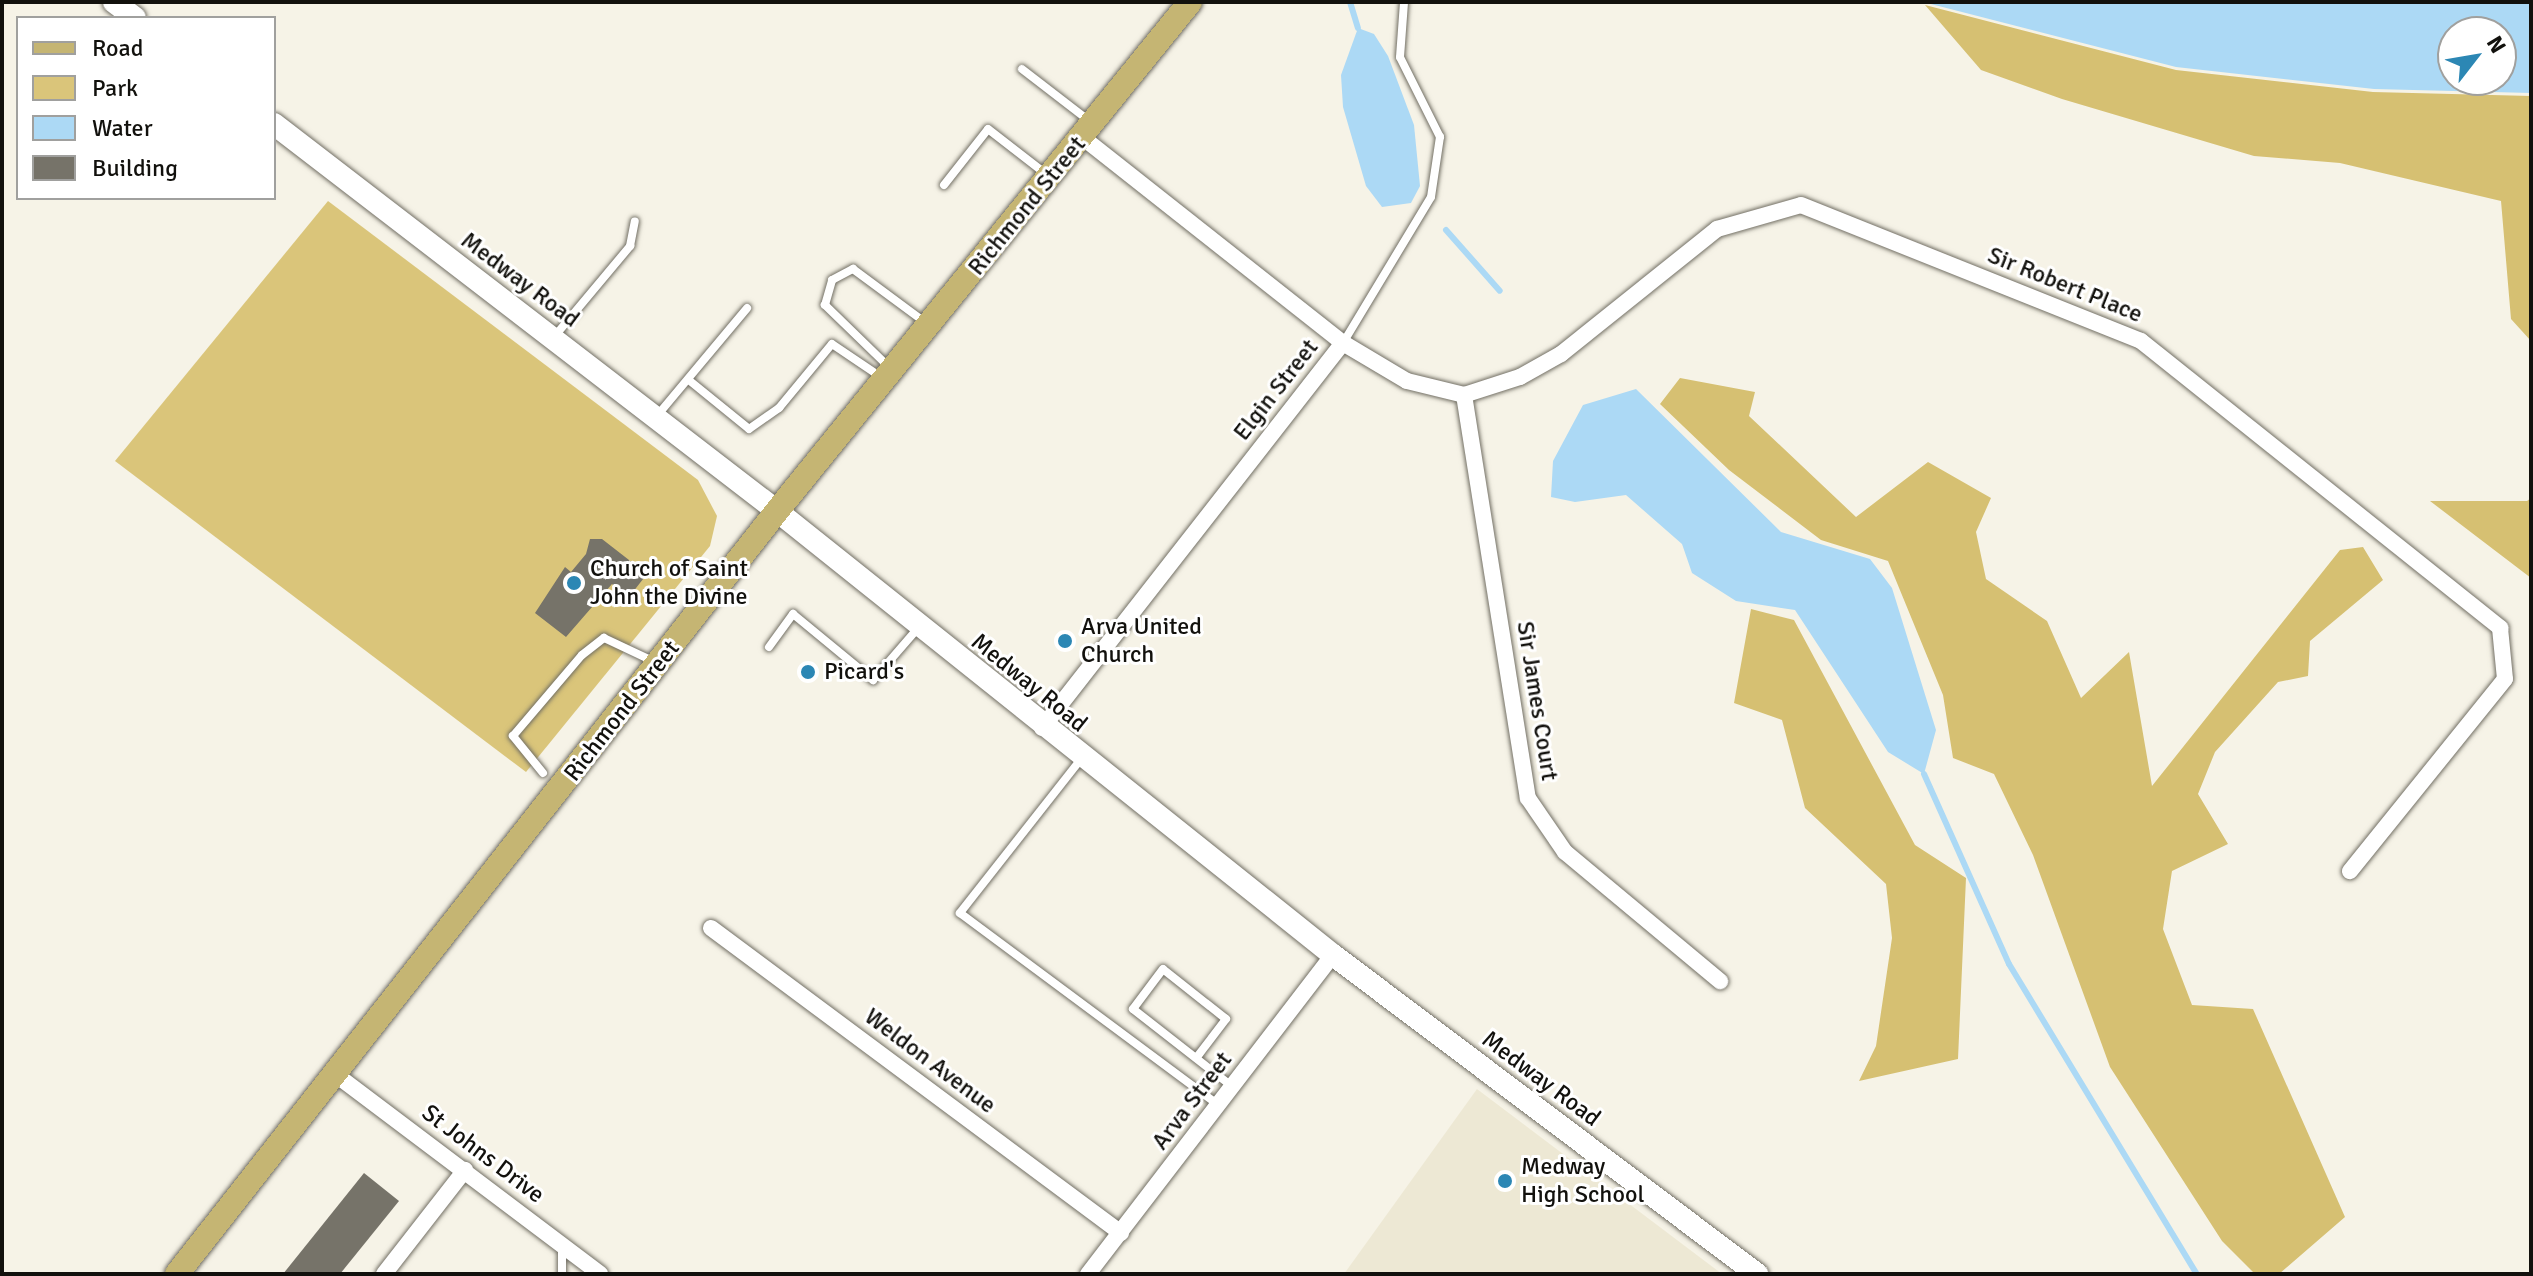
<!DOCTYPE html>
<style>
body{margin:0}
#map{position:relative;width:2533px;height:1276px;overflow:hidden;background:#f6f3e7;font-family:Signika,sans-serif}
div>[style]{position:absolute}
.built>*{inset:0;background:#ede8d4}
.green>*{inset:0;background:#dac57a}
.forest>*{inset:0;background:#d6c072}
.water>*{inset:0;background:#acd9f5}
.stream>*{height:6px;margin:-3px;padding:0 3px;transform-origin:3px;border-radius:3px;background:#acd9f5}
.building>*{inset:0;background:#767369}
.roads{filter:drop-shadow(0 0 2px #726f64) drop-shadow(0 0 2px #726f64)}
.lane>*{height:8px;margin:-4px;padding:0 4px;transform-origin:4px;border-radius:4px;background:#fff}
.street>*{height:16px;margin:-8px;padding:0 8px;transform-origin:8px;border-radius:8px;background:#fff}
.secondary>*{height:22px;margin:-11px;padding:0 11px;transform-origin:11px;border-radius:11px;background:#fff}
.primary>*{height:24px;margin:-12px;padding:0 12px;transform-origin:12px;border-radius:12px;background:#c5b573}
.dots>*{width:22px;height:22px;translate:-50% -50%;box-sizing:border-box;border:4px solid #fff;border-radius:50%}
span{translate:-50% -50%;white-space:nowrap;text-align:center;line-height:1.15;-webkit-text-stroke:6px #fff;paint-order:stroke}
.street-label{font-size:24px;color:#12110d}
.poi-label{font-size:24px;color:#12110d}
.left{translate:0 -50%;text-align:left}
.frame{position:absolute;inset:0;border:4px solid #12110d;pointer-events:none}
.legend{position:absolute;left:16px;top:16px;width:260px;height:184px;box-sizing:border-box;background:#fff;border:2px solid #a0a09e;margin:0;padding:10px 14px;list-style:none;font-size:24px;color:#12110d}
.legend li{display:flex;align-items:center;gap:16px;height:40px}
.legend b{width:40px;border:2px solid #a0a09e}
.north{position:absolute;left:2437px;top:16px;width:80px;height:80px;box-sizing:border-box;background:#fff;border:2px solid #a0a09e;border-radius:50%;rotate:59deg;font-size:22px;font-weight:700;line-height:32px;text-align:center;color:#12110d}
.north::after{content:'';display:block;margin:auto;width:28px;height:36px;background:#2c87b4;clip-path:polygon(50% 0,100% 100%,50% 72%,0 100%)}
</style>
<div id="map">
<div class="built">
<div style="clip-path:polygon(1477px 1089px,1722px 1274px,1344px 1274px)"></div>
</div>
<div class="green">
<div style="clip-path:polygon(328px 201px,698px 480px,717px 516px,710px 546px,526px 772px,115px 461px)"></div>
</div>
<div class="forest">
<div style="clip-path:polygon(1925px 5px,2176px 70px,2373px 92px,2531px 96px,2531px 341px,2511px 319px,2501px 201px,2340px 163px,2254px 156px,2062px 99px,1981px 70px)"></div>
<div style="clip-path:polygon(1680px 378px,1755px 392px,1749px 416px,1856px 517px,1928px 462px,1991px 498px,1976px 532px,1986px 579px,2047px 621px,2081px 698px,2129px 652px,2152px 786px,2340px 550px,2363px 547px,2383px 580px,2310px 641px,2308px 676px,2278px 682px,2215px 752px,2198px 794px,2228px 844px,2172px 871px,2163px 929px,2192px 1005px,2253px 1009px,2345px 1217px,2279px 1274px,2255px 1274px,2222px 1241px,2110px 1067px,2033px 855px,1994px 774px,1953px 758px,1943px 695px,1888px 561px,1821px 540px,1729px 470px,1660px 404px)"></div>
<div style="clip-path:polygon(2531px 498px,2531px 578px,2430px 501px,2527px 501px)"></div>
<div style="clip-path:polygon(1751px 609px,1794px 620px,1915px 845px,1966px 878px,1958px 1059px,1859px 1081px,1876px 1046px,1892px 938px,1886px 884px,1805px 808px,1782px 720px,1734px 703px)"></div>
</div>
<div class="water">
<div style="clip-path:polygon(evenodd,1923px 2px,2531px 2px,2531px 93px,2374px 89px,2176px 67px,1923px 2px,2453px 32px,2501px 32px,2501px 80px,2453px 80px,2453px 32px)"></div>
<div style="clip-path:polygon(1358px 28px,1374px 34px,1388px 56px,1414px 125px,1420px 186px,1411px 203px,1382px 207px,1366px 186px,1343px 107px,1341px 75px)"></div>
<div style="clip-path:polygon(1636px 389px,1781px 532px,1870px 559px,1892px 588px,1936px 730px,1924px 774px,1888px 752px,1795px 610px,1736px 601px,1692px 573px,1682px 544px,1626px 495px,1575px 502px,1551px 497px,1553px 461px,1583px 405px)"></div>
</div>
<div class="stream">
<div style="left:1350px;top:2px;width:27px;rotate:73deg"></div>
<div style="left:1446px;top:230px;width:81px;rotate:48.5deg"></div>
<div style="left:1924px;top:774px;width:208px;rotate:65.9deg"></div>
<div style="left:2009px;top:964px;width:363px;rotate:58.8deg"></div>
</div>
<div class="building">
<div style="clip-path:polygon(590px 539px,602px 539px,647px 574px,629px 597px,612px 584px,566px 637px,535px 613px,565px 567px,571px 572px,586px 554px)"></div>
<div style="clip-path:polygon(364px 1173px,399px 1201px,340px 1274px,283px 1274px)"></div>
</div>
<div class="roads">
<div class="lane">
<div style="left:1022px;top:69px;width:83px;rotate:37.7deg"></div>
<div style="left:944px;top:185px;width:71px;rotate:-51.8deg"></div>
<div style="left:988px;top:129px;width:73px;rotate:37.8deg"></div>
<div style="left:554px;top:337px;width:119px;rotate:-50.1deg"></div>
<div style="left:630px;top:246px;width:25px;rotate:-79deg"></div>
<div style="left:1343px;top:343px;width:170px;rotate:-58.9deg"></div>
<div style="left:1431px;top:197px;width:61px;rotate:-81.5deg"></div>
<div style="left:1440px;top:137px;width:89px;rotate:-116.6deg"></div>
<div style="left:1400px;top:57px;width:55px;rotate:-85.8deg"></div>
<div style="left:890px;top:368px;width:91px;rotate:-135.9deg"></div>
<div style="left:825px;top:305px;width:26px;rotate:-74deg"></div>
<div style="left:832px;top:280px;width:24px;rotate:-28deg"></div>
<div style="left:853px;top:269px;width:91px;rotate:36.5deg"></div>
<div style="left:690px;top:381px;width:76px;rotate:39.1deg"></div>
<div style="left:749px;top:429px;width:37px;rotate:-35deg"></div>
<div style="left:779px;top:408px;width:83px;rotate:-50.4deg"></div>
<div style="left:832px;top:344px;width:59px;rotate:34deg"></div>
<div style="left:656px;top:417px;width:142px;rotate:-50.1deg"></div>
<div style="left:769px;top:647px;width:41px;rotate:-54deg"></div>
<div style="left:793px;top:614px;width:104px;rotate:39.5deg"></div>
<div style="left:873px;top:680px;width:69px;rotate:-49.1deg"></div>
<div style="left:1081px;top:759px;width:196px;rotate:128.2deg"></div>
<div style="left:960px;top:913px;width:322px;rotate:36.6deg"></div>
<div style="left:543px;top:773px;width:48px;rotate:-129deg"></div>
<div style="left:513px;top:736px;width:106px;rotate:-49.6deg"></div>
<div style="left:582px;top:655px;width:28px;rotate:-38deg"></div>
<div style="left:604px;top:638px;width:56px;rotate:25.2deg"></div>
<div style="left:1197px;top:1057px;width:48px;rotate:-52.7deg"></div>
<div style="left:1226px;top:1019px;width:80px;rotate:-141.6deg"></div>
<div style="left:1163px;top:969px;width:50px;rotate:126.9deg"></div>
<div style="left:1133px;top:1009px;width:127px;rotate:38deg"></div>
<div style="left:562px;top:1245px;width:29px;rotate:90deg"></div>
</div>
<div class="street">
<div style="left:1082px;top:137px;width:333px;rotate:38.3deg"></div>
<div style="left:1343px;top:343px;width:74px;rotate:30.7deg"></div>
<div style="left:1407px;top:381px;width:59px;rotate:13.8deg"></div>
<div style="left:1464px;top:395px;width:59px;rotate:-17.8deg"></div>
<div style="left:1520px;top:377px;width:47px;rotate:-29.3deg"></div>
<div style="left:1561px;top:354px;width:200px;rotate:-38.7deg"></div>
<div style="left:1717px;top:229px;width:87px;rotate:-15.9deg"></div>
<div style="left:1801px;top:205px;width:366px;rotate:21.8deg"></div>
<div style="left:2141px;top:341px;width:460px;rotate:38.6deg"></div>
<div style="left:2500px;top:628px;width:51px;rotate:84.4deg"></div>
<div style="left:2505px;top:679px;width:247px;rotate:128.9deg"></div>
<div style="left:1464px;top:395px;width:408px;rotate:81deg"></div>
<div style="left:1528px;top:798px;width:65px;rotate:55.6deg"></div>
<div style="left:1565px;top:852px;width:202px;rotate:39.8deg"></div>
<div style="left:1042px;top:728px;width:489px;rotate:-52deg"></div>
<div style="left:711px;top:928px;width:511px;rotate:36.65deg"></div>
<div style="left:335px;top:1074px;width:332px;rotate:37deg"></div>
<div style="left:384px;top:1274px;width:132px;rotate:-52.1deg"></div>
<div style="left:1088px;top:1274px;width:402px;rotate:-52.5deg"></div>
</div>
<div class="secondary">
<div style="left:114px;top:2px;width:26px;rotate:37deg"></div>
<div style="left:274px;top:124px;width:635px;rotate:37.57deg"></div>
<div style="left:777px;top:511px;width:712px;rotate:38.61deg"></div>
<div style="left:1333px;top:955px;width:531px;rotate:36.96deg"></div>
</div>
<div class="primary">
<div style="left:177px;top:1274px;width:971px;rotate:-51.82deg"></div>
<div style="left:777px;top:511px;width:655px;rotate:-50.94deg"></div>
</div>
</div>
<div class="dots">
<div style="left:574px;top:583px;background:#2c87b4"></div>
<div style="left:1065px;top:641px;background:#2c87b4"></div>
<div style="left:808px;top:672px;background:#2c87b4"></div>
<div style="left:1505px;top:1181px;background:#2c87b4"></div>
</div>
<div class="street-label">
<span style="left:1027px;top:206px;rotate:-51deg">Richmond Street</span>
<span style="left:520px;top:280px;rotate:37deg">Medway Road</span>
<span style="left:2065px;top:285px;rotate:22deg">Sir Robert Place</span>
<span style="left:1276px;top:390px;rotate:-52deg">Elgin Street</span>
<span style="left:1029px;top:683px;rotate:39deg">Medway Road</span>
<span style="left:1537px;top:701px;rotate:81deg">Sir James Court</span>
<span style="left:622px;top:711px;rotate:-52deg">Richmond Street</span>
<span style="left:930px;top:1061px;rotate:37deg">Weldon Avenue</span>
<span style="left:1541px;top:1079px;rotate:37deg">Medway Road</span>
<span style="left:1192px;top:1101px;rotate:-53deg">Arva Street</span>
<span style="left:483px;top:1154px;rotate:37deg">St Johns Drive</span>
</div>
<div class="poi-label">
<span class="left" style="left:590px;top:583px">Church of Saint<br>John the Divine</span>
<span class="left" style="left:1081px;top:641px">Arva United<br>Church</span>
<span class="left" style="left:824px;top:672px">Picard's</span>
<span class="left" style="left:1521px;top:1181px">Medway<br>High School</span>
</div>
<div class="frame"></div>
<ul class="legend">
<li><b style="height:10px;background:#c5b573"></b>Road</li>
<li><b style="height:22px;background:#dac57a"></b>Park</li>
<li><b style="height:22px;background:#acd9f5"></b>Water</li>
<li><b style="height:22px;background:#767369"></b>Building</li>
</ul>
<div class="north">N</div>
</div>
